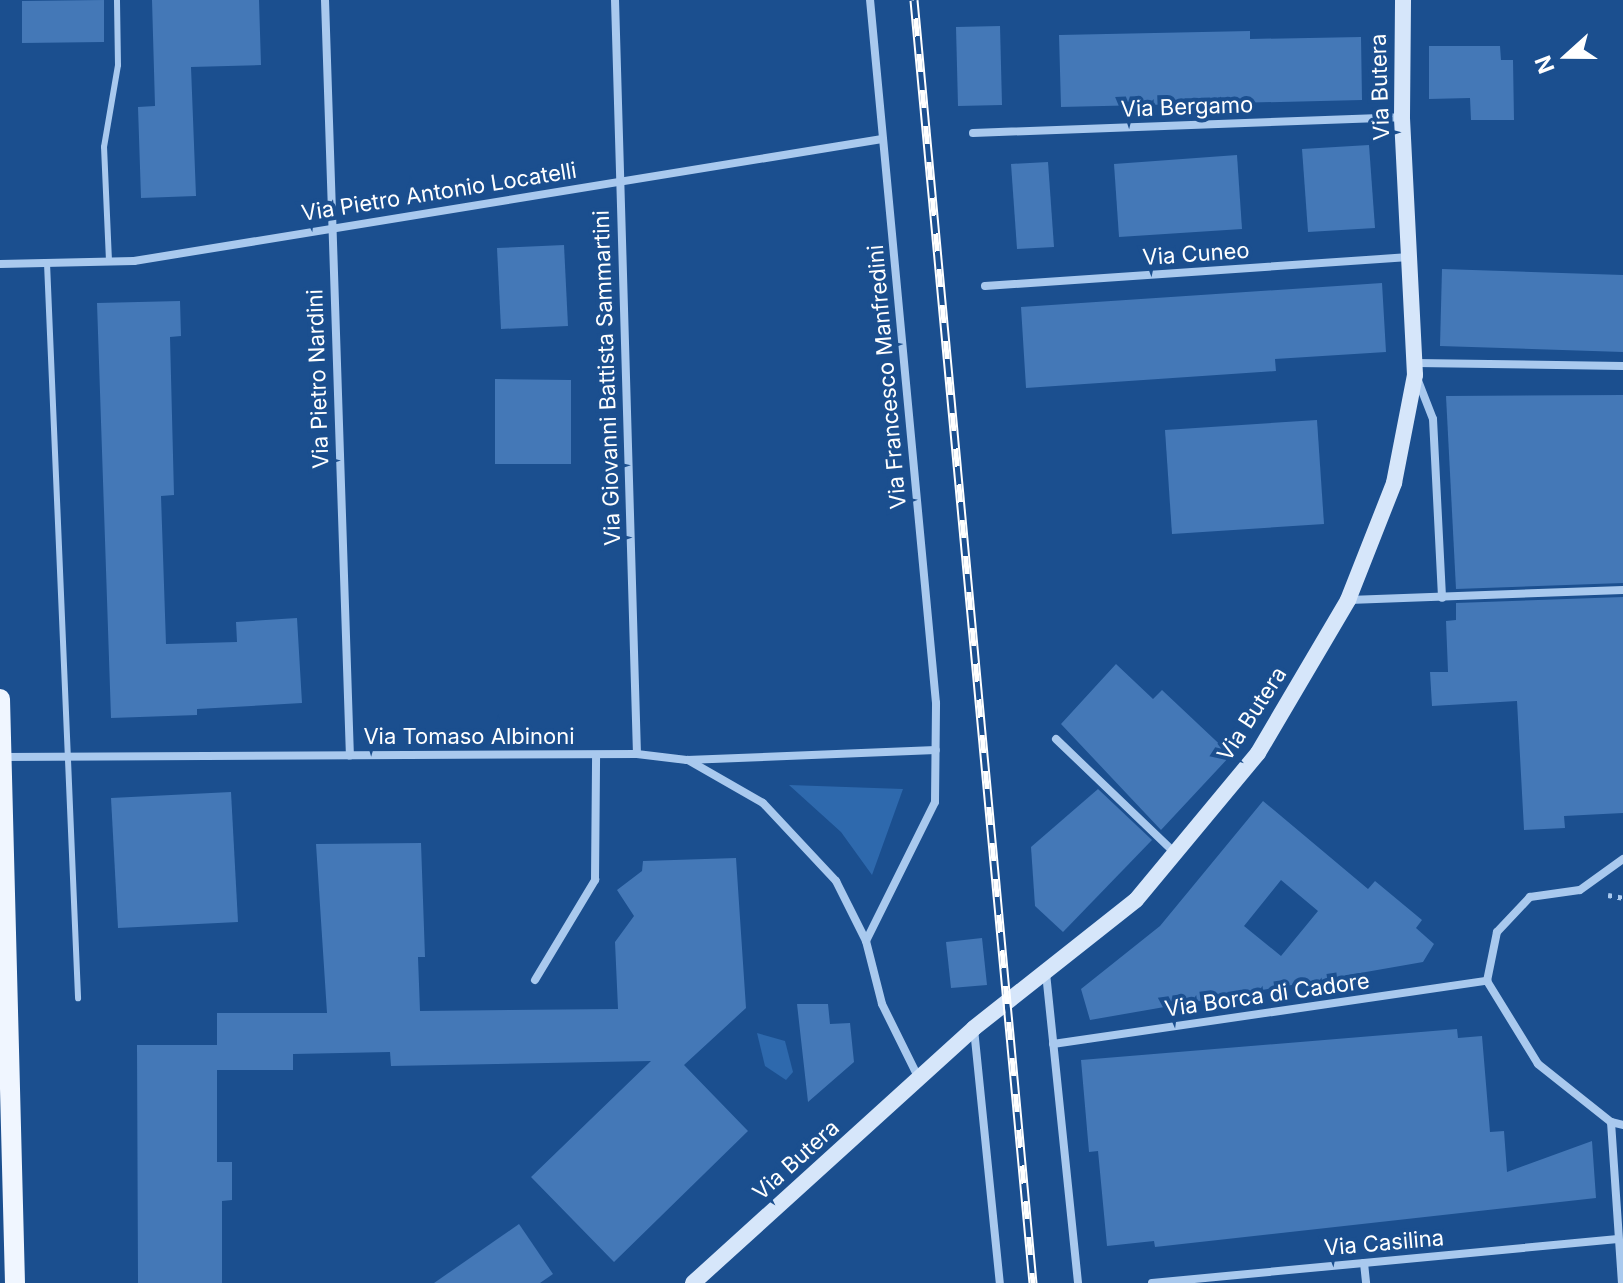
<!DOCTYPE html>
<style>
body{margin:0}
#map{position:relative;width:1623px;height:1283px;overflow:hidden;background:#1b4f8f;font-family:Inter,sans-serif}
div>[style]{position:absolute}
.green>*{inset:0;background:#2e69ad}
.building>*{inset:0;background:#4478b7}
.path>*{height:5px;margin-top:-2.5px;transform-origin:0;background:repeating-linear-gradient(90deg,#a9c9ee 0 4px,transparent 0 10px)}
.lane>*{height:6px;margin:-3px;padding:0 3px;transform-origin:3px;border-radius:3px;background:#a9c9ee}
.street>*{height:8px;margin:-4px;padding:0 4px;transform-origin:4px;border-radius:4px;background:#a9c9ee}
.secondary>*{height:16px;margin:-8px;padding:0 8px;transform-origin:8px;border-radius:8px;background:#d6e6fa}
.primary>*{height:20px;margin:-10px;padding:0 10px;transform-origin:10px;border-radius:10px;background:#f0f6ff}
.rail>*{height:9px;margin-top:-4.5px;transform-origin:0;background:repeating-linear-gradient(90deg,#1b4f8f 0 18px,#fff 0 36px);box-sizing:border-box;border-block:2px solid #fff}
span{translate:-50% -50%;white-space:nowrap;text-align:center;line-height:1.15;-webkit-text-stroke:8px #1b4f8f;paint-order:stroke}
.street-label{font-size:22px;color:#fff}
.north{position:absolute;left:1527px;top:16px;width:80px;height:80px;-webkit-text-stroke:6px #1b4f8f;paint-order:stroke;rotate:249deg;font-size:22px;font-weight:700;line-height:32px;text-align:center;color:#fff}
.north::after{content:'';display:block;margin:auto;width:28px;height:36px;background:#fff;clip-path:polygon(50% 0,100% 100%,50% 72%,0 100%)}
</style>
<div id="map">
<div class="green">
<div style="clip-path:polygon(789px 785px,903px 789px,872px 875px,841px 832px)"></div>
<div style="clip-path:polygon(757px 1033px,785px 1041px,793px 1072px,786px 1080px,765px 1066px)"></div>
</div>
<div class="building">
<div style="clip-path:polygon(104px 0,104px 42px,22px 43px,22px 1px)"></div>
<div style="clip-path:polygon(152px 0,259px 0,261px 65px,191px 67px,196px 196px,141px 198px,138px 107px,155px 106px)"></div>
<div style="clip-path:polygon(1000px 26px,1002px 105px,958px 106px,956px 27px)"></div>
<div style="clip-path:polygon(1250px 31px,1250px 39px,1361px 37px,1362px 100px,1061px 107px,1059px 35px)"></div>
<div style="clip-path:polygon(1429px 46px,1500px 46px,1501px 60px,1513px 60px,1514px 120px,1471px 120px,1470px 98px,1429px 99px)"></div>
<div style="clip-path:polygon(1369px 145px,1375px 228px,1308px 232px,1302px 149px)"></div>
<div style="clip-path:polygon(1237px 155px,1242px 229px,1119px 237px,1114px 164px)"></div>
<div style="clip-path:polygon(1048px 162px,1054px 247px,1017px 249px,1011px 164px)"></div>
<div style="clip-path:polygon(564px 245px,568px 326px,501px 329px,497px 248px)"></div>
<div style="clip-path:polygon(1442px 269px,1623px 275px,1623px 352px,1440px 346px)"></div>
<div style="clip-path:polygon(1382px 283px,1386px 352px,1275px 359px,1276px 371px,1026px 388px,1021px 307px)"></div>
<div style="clip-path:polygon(180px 301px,181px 336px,170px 337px,174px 495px,161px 496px,166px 644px,237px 642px,236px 622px,297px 618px,302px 703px,197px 709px,197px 715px,111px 718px,97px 303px)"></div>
<div style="clip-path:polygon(495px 379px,571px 380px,571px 464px,495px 464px)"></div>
<div style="clip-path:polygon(1623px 395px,1623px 583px,1456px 589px,1446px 396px)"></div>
<div style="clip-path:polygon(1317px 420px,1324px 524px,1172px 534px,1165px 430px)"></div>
<div style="clip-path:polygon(1623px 597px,1623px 813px,1564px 816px,1565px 828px,1524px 830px,1517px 701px,1432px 706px,1430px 672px,1448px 672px,1446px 621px,1456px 620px,1456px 603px)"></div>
<div style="clip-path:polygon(1116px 664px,1153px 699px,1162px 690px,1231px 755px,1161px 830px,1061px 724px)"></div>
<div style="clip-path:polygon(1098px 789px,1152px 840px,1063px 932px,1035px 906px,1031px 847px)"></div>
<div style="clip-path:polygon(231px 792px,238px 922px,118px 928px,111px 798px)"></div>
<div style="clip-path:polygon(evenodd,1263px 801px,1368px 889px,1375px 881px,1422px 920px,1416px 928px,1434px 944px,1423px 962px,1090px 1020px,1081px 989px,1160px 926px,1263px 801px,1281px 880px,1318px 911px,1281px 956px,1244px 926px,1281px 880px)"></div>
<div style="clip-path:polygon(421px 843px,425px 957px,418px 957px,420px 1011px,618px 1009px,615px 942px,634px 916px,617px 890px,642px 871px,643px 861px,736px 858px,746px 1008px,684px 1065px,748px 1131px,614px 1262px,531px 1177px,651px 1061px,391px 1066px,390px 1052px,293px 1054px,293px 1070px,217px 1070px,217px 1162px,232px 1162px,232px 1200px,222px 1201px,222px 1283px,138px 1283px,137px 1045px,217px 1045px,217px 1013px,327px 1013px,316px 844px)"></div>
<div style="clip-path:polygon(982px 938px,987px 985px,951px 988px,946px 942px)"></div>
<div style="clip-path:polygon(797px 1004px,828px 1004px,830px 1024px,850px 1023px,854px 1062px,808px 1102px)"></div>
<div style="clip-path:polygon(1457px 1029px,1458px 1038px,1482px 1036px,1490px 1132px,1504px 1131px,1507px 1172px,1592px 1141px,1596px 1198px,1155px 1247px,1154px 1241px,1107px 1246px,1098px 1151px,1089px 1152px,1081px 1060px)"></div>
<div style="clip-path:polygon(519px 1224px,553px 1274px,540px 1283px,434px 1283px)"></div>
</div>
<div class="path">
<div style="left:1608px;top:895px;width:15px;rotate:11deg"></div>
</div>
<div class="lane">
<div style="left:109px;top:261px;width:114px;rotate:-92.5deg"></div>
<div style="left:104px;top:147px;width:83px;rotate:-80.3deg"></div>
<div style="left:118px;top:65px;width:65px;rotate:-90.9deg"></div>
<div style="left:47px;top:263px;width:736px;rotate:87.58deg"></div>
</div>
<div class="street">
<div style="left:325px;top:0;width:756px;rotate:88.11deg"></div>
<div style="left:615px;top:0;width:754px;rotate:88.33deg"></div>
<div style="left:973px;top:133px;width:428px;rotate:-2.1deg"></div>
<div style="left:0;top:264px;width:134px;rotate:-1.3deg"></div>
<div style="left:134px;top:261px;width:758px;rotate:-9.26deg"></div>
<div style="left:985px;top:286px;width:425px;rotate:-3.9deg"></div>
<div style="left:1416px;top:363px;width:207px;rotate:0.8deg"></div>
<div style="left:1417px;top:378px;width:44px;rotate:68.7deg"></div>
<div style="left:1433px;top:419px;width:179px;rotate:87.1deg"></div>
<div style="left:1349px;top:600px;width:274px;rotate:-2.1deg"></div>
<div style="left:1056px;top:739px;width:165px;rotate:43.8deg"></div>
<div style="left:2px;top:757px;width:635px;rotate:-0.27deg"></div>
<div style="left:637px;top:754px;width:50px;rotate:6.8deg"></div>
<div style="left:687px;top:760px;width:249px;rotate:-2.3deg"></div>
<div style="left:688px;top:760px;width:86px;rotate:29.8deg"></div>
<div style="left:763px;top:803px;width:107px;rotate:46.9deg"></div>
<div style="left:836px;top:881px;width:67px;rotate:63.4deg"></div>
<div style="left:866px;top:941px;width:65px;rotate:75.7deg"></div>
<div style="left:882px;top:1004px;width:84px;rotate:63.7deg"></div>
<div style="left:866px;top:941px;width:155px;rotate:-63.6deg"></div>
<div style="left:935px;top:802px;width:99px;rotate:-89.4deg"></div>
<div style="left:936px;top:703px;width:706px;rotate:-95.36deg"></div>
<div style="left:1046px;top:973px;width:312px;rotate:84.1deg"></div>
<div style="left:535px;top:980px;width:117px;rotate:-59deg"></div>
<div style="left:595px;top:880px;width:125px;rotate:-89.5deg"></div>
<div style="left:1487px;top:981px;width:50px;rotate:-78.5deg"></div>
<div style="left:1497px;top:932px;width:48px;rotate:-46.7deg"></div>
<div style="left:1530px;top:897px;width:50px;rotate:-8deg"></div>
<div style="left:1580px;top:890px;width:53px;rotate:-35.8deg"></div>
<div style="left:974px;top:1029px;width:255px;rotate:84.2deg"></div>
<div style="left:1053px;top:1044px;width:439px;rotate:-8.3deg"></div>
<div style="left:1487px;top:981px;width:97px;rotate:58.4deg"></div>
<div style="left:1538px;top:1064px;width:93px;rotate:38.5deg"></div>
<div style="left:1611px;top:1122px;width:12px;rotate:14deg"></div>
<div style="left:1611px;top:1122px;width:161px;rotate:86.1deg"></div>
<div style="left:1364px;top:1263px;width:20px;rotate:84deg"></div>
<div style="left:1152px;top:1283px;width:468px;rotate:-5.4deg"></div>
</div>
<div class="secondary">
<div style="left:693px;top:1283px;width:379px;rotate:-42.2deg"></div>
<div style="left:974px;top:1028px;width:206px;rotate:-38.3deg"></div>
<div style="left:1136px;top:900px;width:191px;rotate:-50.3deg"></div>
<div style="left:1258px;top:753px;width:178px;rotate:-59.5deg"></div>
<div style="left:1348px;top:600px;width:126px;rotate:-68.5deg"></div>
<div style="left:1394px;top:483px;width:110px;rotate:-79deg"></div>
<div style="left:1415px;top:375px;width:258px;rotate:-92.9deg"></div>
<div style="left:1402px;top:117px;width:117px;rotate:-89.5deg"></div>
</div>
<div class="primary">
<div style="left:0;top:699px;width:584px;rotate:88.53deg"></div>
</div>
<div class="rail">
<div style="left:914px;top:0;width:1289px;rotate:84.7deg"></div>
</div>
<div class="street-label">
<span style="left:1380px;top:87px;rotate:-92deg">Via Butera</span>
<span style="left:1187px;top:107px;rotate:-2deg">Via Bergamo</span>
<span style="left:439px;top:192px;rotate:-9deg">Via Pietro Antonio Locatelli</span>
<span style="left:1196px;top:254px;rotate:-4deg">Via Cuneo</span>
<span style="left:887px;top:377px;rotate:-95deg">Via Francesco Manfredini</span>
<span style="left:607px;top:378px;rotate:-92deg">Via Giovanni Battista Sammartini</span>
<span style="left:318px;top:379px;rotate:-92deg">Via Pietro Nardini</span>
<span style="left:1252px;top:714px;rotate:-57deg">Via Butera</span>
<span style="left:469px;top:737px">Via Tomaso Albinoni</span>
<span style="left:1267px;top:995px;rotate:-8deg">Via Borca di Cadore</span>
<span style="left:796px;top:1160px;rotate:-42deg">Via Butera</span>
<span style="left:1384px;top:1243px;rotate:-5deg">Via Casilina</span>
</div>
<div class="north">N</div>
</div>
